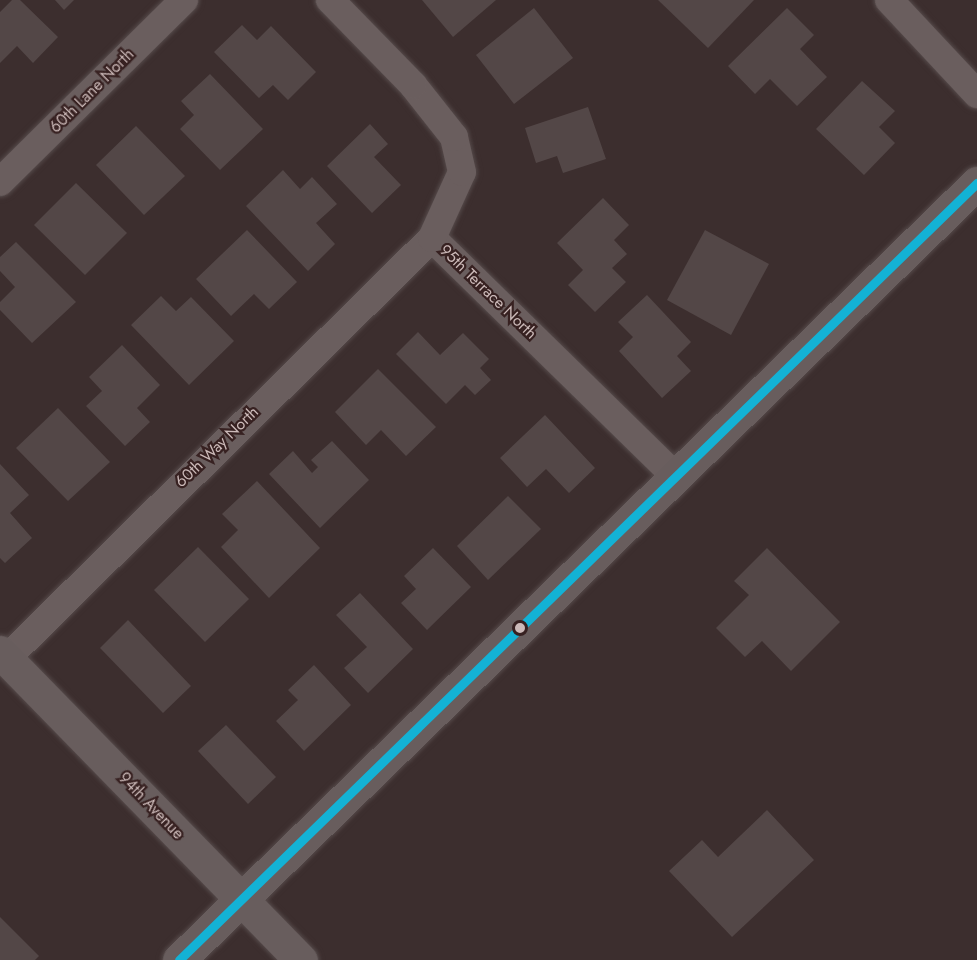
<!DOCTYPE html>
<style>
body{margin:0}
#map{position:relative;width:977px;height:960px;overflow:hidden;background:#3c2e2e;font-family:Jost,sans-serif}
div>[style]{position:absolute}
.building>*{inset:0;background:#534747}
.roads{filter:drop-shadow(0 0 2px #554a4a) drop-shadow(0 0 2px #554a4a)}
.street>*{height:28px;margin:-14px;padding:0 14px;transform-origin:14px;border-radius:14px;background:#6a5e5e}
.secondary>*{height:33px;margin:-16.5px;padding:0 16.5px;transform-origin:16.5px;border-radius:16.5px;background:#685d5d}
.bus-1>*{height:9px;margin:-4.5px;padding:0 4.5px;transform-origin:4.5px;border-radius:4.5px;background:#13b2d5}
.dots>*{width:16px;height:16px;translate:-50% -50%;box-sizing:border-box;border:3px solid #372121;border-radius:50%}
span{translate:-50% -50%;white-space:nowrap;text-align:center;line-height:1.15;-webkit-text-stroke:4.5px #372121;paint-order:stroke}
.street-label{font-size:16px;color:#ccbab9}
</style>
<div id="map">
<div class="building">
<div style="clip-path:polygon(12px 0,20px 0,58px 37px,33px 63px,17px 46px,0 63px,0 12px)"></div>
<div style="clip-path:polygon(55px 0,74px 0,64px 10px)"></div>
<div style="clip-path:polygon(422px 0,496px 0,453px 37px)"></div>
<div style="clip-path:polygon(658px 0,754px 0,708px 48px)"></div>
<div style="clip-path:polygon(534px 8px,573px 58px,514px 104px,476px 55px)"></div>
<div style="clip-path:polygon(787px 8px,814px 35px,800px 49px,827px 77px,797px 106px,770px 79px,755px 94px,728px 66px)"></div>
<div style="clip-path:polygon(242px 25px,257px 40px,271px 26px,316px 72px,288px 100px,273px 85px,259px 98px,214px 52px)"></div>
<div style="clip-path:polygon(210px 74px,263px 129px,220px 170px,180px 129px,194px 115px,181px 101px)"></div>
<div style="clip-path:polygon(862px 81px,895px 111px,879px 127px,895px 143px,864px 175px,816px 129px)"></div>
<div style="clip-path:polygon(588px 107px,606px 159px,563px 173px,557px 156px,536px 163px,525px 128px)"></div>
<div style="clip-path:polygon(370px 124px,388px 144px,374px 157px,401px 185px,372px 213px,327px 166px)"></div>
<div style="clip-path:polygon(136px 126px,185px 176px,144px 215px,96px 165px)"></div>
<div style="clip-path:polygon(283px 170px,300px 189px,312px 177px,337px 204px,316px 223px,335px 244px,308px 271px,246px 206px)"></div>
<div style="clip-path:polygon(76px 183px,127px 233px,85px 275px,34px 225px)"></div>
<div style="clip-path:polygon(603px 198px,629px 225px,614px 240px,627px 254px,612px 268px,626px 282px,595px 312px,568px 285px,583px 270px,557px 243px)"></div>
<div style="clip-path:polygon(247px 230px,297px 282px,269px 309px,254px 294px,231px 316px,196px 279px)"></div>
<div style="clip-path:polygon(705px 230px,769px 264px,731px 335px,667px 300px)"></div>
<div style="clip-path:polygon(16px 242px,76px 302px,32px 343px,0 310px,0 302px,15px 287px,0 271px,0 257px)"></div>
<div style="clip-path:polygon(647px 295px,691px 342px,677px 356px,691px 371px,662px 398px,619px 351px,633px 337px,618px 322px)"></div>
<div style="clip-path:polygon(161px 296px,176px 311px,191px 297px,234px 341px,189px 385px,131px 325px)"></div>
<div style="clip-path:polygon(418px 332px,440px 355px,463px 333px,489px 359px,480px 368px,491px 380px,475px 395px,465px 385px,446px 404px,396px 354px)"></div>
<div style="clip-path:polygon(122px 345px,160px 385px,137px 408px,150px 422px,125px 446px,86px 406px,102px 391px,89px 377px)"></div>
<div style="clip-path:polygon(378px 369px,436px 427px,406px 456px,381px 430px,366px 445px,335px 412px)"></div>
<div style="clip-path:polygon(58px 408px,110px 462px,68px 501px,16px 448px)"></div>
<div style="clip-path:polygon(545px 415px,595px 468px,569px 493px,546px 469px,527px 487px,500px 458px)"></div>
<div style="clip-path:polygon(332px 441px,369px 480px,320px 528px,269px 474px,293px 451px,312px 473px,318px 467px,311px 460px)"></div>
<div style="clip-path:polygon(0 464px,29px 495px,10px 513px,32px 538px,5px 563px,0 558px)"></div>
<div style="clip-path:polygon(257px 481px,320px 548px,269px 598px,221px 547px,238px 530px,222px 514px)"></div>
<div style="clip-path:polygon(508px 496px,541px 529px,488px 580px,457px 546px)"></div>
<div style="clip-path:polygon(198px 547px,249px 599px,205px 642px,154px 590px)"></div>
<div style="clip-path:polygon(433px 548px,471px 587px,427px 630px,401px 603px,416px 589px,404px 576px)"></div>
<div style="clip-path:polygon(767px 548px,840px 622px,791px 671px,762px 641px,745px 657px,716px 628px,749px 595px,734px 581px)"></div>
<div style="clip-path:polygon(360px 593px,413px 649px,368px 693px,344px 668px,367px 647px,336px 615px)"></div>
<div style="clip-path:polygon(128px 620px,191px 686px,163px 713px,100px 648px)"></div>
<div style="clip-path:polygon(314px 665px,351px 705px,304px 751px,276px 721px,298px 700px,288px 690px)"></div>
<div style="clip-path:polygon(226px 725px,276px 777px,248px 804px,198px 751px)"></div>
<div style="clip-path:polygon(767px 810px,814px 860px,732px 937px,669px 871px,702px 840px,718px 857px)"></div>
<div style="clip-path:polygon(0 917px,39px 956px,35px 960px,0 960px)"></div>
</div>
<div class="roads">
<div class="street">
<div style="left:889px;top:0;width:129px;rotate:46.9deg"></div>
<div style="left:0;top:182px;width:259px;rotate:-44.7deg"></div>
<div style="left:432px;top:238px;width:342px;rotate:44.4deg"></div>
<div style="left:6px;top:659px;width:599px;rotate:-44.66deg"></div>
<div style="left:432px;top:238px;width:72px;rotate:-65.6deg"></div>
<div style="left:462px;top:172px;width:36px;rotate:-103deg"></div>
<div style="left:454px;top:137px;width:66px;rotate:-128.3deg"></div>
<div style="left:413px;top:85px;width:119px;rotate:-134.3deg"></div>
</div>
<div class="secondary">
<div style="left:0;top:652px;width:431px;rotate:45.7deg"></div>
<div style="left:179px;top:960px;width:1114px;rotate:-44.24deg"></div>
</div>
</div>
<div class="bus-1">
<div style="left:179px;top:960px;width:1114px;rotate:-44.24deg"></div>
</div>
<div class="dots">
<div style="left:520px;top:628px;background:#ccbab9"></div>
</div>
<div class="street-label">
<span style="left:92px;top:91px;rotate:-45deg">60th Lane North</span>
<span style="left:488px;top:292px;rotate:44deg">95th Terrace North</span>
<span style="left:217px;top:447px;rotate:-44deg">60th Way North</span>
<span style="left:151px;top:806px;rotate:46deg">94th Avenue</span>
</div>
</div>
